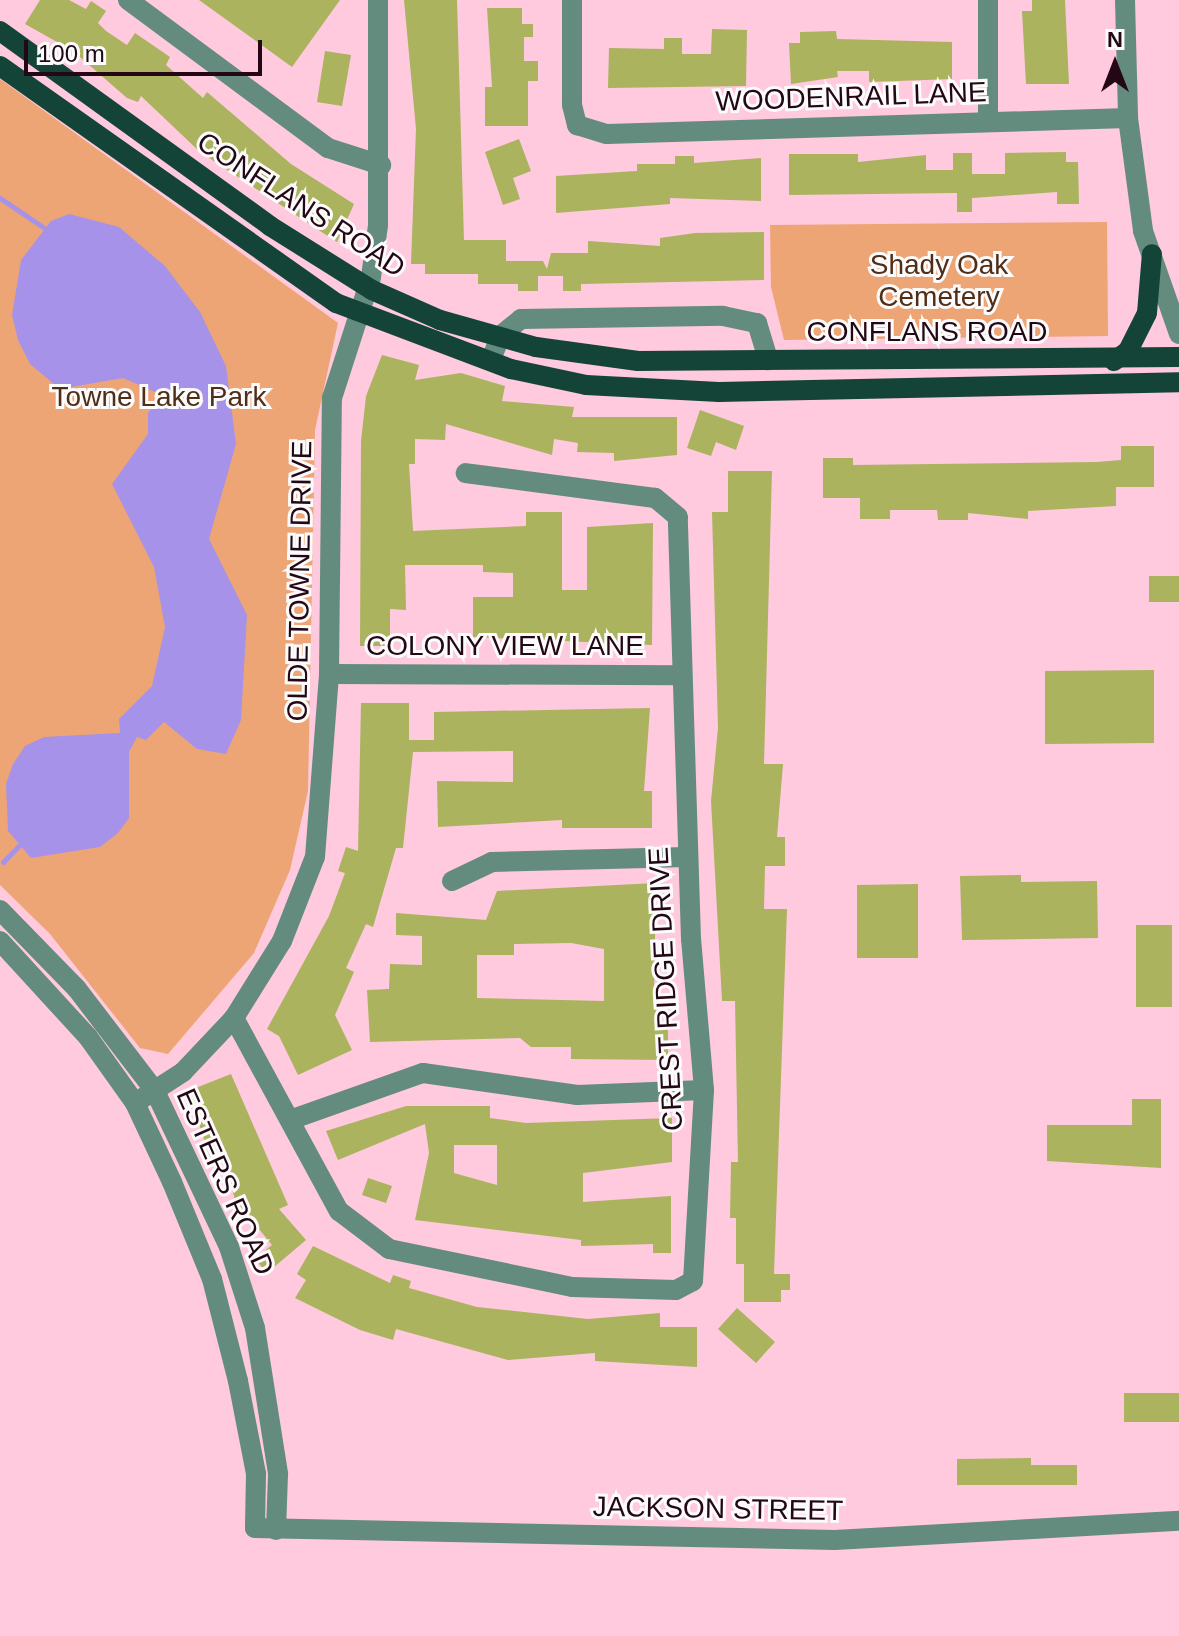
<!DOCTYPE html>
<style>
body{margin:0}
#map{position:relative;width:1179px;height:1636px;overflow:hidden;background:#ffc9de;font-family:Helvetica,sans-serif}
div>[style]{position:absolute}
.green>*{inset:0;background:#eea575}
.water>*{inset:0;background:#a692e8}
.stream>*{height:5px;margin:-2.5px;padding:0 2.5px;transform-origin:2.5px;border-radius:2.5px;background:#a692e8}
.building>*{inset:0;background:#abb35e}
.minor>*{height:20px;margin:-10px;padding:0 10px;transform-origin:10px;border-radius:10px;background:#638c7f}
.major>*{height:20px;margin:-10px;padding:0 10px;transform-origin:10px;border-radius:10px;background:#144438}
span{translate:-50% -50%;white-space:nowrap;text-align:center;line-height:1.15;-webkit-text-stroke:6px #fbfbfb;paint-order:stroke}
.street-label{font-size:28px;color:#240715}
.park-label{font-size:28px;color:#502d16}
.north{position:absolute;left:1075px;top:24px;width:80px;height:80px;-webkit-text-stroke:6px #fbfbfb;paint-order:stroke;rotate:0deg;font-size:22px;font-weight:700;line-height:32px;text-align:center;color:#240715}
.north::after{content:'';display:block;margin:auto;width:28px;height:36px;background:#240715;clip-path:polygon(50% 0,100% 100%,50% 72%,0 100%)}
.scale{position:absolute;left:24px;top:40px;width:238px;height:36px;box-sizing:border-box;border:4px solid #240715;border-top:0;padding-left:10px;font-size:24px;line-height:28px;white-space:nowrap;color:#240715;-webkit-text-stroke:6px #fbfbfb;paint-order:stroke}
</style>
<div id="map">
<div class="green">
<div style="clip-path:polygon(0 79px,338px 323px,315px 430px,308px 791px,290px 870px,254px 953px,168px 1054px,140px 1048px,50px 934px,0 885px)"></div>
<div style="clip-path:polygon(1107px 222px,1108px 336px,784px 340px,771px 287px,770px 225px)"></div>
</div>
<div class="water">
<div style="clip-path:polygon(69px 214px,119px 227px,165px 266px,200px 312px,226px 366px,236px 444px,209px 539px,247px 615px,241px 720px,226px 754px,197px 749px,164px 722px,146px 740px,137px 737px,129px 752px,129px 818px,118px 833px,100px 847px,31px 858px,8px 831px,6px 784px,13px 764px,25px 746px,44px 737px,120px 733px,119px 719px,152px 686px,165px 627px,154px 567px,112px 484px,148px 434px,148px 413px,162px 395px,123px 378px,60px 389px,30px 364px,18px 340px,12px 315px,21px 260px,51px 221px)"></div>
</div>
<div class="stream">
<div style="left:0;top:198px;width:59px;rotate:34deg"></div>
<div style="left:3px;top:862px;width:29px;rotate:-46deg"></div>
</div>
<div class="building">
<div style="clip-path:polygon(40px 0,69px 0,86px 9px,91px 1px,106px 11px,98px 23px,106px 31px,127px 45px,135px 33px,170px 57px,166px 65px,203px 98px,207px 92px,291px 164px,354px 204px,337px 242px,200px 152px,141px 96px,138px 102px,127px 98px,73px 51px,25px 24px)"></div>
<div style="clip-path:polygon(199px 0,340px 0,292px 67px)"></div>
<div style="clip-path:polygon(404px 0,457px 0,464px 240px,506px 240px,506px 261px,543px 261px,547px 269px,551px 253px,588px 253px,588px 241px,660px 246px,660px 238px,695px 233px,764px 232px,764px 280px,581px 284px,581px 291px,563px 291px,563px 276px,538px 276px,538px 291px,518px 291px,518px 284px,478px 284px,478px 274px,425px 274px,425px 264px,411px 264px,416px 129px)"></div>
<div style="clip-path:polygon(1032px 0,1065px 0,1069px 84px,1026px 84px,1022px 11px,1032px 11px)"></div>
<div style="clip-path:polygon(487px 8px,522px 8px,522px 24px,533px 24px,533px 37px,524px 37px,524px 61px,538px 61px,538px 81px,528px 81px,528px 126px,485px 126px,485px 87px,492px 87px)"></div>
<div style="clip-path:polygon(712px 29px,747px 30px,746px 86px,608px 88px,609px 48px,664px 49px,664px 38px,682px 38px,682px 54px,711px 54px)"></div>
<div style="clip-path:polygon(836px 31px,837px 39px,952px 42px,952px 79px,869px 82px,869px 71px,837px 71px,838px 77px,791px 84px,789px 43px,800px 43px,800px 32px)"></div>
<div style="clip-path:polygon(325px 51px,351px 55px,342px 106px,317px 102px)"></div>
<div style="clip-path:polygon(519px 139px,531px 171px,513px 178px,520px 199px,503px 205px,485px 152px)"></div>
<div style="clip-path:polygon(1066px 152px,1066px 162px,1078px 162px,1079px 204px,1057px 204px,1057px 192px,972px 198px,972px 212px,957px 212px,957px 193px,789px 195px,789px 154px,858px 154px,858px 162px,926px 155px,926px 170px,953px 170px,953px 153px,972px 153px,972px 174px,1005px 174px,1005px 153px)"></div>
<div style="clip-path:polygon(675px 156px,694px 156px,694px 163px,761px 158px,761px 201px,670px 198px,670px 204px,556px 213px,556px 176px,637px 171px,637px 164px,675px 164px)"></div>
<div style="clip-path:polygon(382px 355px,419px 365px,415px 380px,461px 373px,505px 386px,502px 401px,574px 407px,572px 417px,677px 417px,677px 455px,614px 461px,614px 453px,577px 452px,578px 443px,554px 439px,552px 455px,446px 424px,445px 440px,415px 439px,415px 464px,409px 464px,413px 531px,526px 526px,526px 512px,562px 512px,562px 590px,587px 590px,587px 527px,653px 523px,652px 645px,473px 637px,473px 597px,513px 597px,513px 573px,483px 572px,483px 565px,405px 565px,406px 610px,390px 609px,390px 646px,360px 646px,361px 441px,366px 396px)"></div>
<div style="clip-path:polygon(700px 410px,744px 426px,736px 450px,716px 442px,711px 456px,687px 448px)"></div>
<div style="clip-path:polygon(1121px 446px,1154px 446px,1154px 487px,1116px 487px,1116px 506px,1028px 511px,1028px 519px,968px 513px,968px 520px,938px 520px,937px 510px,890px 510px,890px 519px,860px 519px,860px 498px,823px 498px,823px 458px,853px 458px,853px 465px,1097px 462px,1121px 460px)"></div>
<div style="clip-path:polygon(728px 471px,772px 471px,764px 764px,783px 764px,777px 837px,785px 837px,785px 866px,765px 866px,764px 909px,787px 909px,774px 1274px,790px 1274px,790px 1290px,781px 1290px,781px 1302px,744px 1302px,744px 1264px,736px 1264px,736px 1218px,730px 1218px,731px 1162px,738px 1162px,735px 1001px,722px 1001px,711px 801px,718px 728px,712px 512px,728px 512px)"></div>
<div style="clip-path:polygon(1149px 576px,1179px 576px,1179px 602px,1149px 602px)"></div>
<div style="clip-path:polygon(1154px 670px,1154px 743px,1045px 744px,1045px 671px)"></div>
<div style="clip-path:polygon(361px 703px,409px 703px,409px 740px,434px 740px,434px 712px,650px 708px,644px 791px,652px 791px,652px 828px,562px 828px,562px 820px,438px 827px,437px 781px,513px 782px,513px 751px,413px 752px,403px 848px,396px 848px,373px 927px,366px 924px,346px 968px,354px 972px,335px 1015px,352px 1050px,298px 1075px,279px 1036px,267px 1029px,329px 916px,345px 873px,338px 871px,346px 847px,358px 851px)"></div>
<div style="clip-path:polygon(1021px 875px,1021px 882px,1097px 881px,1098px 938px,962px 940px,960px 876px)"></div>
<div style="clip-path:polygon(evenodd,656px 883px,654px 996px,659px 1029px,668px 1029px,668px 1060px,571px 1059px,571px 1047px,531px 1047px,520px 1038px,370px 1042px,367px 990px,389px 989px,390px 964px,422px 965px,422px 936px,396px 935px,396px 913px,486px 920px,497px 891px,656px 883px,571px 943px,604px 949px,604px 1001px,477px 998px,477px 955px,514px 955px,514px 944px,571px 943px)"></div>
<div style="clip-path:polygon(918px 884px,918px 958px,857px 958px,857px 885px)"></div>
<div style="clip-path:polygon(1136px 925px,1172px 925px,1172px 1007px,1136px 1007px)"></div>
<div style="clip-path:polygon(231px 1074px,288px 1205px,279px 1209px,306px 1240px,267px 1273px,255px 1259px,272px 1245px,235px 1200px,223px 1152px,210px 1157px,188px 1091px)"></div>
<div style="clip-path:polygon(1132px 1099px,1161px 1099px,1161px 1168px,1047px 1161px,1047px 1125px,1132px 1125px)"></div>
<div style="clip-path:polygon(evenodd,406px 1106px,490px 1106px,490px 1118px,526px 1123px,672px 1118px,672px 1162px,583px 1173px,583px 1202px,671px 1196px,671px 1253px,653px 1253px,653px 1244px,581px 1246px,581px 1240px,415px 1220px,429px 1153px,425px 1124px,338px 1160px,326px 1131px,406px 1106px,454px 1145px,497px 1145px,497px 1185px,454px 1173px,454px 1145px)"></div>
<div style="clip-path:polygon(368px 1178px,392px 1186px,386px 1203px,362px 1195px)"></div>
<div style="clip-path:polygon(313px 1246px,390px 1283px,393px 1275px,411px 1281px,409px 1288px,477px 1307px,588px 1319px,660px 1313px,660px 1327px,697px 1327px,697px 1367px,595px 1361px,595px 1353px,508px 1360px,396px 1329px,393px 1340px,360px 1330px,295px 1298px,306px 1280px,297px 1274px)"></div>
<div style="clip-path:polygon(737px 1308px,775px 1342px,756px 1363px,718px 1329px)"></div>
<div style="clip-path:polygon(1124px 1393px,1179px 1393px,1179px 1422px,1124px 1422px)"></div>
<div style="clip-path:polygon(1031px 1458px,1031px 1465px,1077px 1465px,1077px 1485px,957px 1485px,957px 1459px)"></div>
</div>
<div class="minor">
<div style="left:128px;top:0;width:249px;rotate:36.5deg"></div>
<div style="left:328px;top:148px;width:56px;rotate:17.8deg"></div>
<div style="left:572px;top:0;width:105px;rotate:90deg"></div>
<div style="left:572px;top:105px;width:21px;rotate:76deg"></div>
<div style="left:577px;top:125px;width:31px;rotate:17deg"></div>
<div style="left:607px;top:134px;width:521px;rotate:-1.76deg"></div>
<div style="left:988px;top:0;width:119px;rotate:90deg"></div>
<div style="left:1125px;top:0;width:118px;rotate:88.5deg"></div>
<div style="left:1128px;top:118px;width:114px;rotate:82.4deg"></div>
<div style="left:1143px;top:231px;width:109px;rotate:70.7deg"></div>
<div style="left:491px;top:360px;width:26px;rotate:-69deg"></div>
<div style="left:500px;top:336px;width:27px;rotate:-39deg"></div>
<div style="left:521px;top:319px;width:202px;rotate:-0.9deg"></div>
<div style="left:723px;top:316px;width:35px;rotate:12deg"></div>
<div style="left:757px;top:323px;width:39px;rotate:73deg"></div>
<div style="left:329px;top:674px;width:352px;rotate:0.2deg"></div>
<div style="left:452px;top:881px;width:44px;rotate:-25.4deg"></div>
<div style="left:492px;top:862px;width:195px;rotate:-1.5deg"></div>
<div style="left:0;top:910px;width:110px;rotate:45.7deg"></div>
<div style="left:77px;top:989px;width:128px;rotate:52.6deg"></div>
<div style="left:155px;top:1091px;width:173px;rotate:64.6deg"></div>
<div style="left:229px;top:1247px;width:85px;rotate:72.2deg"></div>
<div style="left:255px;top:1328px;width:148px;rotate:81deg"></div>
<div style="left:278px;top:1474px;width:56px;rotate:92deg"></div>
<div style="left:0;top:941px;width:130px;rotate:47.5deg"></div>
<div style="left:88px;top:1037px;width:81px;rotate:54.5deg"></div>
<div style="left:135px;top:1103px;width:87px;rotate:64.9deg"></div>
<div style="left:172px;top:1182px;width:105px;rotate:67.6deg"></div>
<div style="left:212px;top:1279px;width:105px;rotate:75.7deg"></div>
<div style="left:238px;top:1381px;width:95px;rotate:79deg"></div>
<div style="left:256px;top:1474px;width:54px;rotate:91.1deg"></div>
<div style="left:255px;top:1528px;width:580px;rotate:1.19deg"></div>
<div style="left:835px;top:1540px;width:345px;rotate:-3.2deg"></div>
<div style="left:234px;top:1018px;width:220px;rotate:61.5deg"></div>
<div style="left:339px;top:1211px;width:63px;rotate:37.2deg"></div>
<div style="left:389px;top:1249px;width:187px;rotate:11.7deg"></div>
<div style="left:572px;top:1287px;width:104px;rotate:1.7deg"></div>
<div style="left:676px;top:1290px;width:19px;rotate:-28deg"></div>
<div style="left:693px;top:1281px;width:191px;rotate:-86.7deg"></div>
<div style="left:704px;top:1090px;width:152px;rotate:-94.9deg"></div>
<div style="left:691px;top:939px;width:422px;rotate:-91.8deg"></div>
<div style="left:678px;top:517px;width:30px;rotate:-140deg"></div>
<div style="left:655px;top:498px;width:191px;rotate:-172.5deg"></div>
<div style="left:135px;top:1103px;width:57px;rotate:-32.9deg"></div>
<div style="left:183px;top:1072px;width:74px;rotate:-46.6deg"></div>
<div style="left:234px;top:1018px;width:91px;rotate:-58.1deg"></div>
<div style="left:282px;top:941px;width:90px;rotate:-68.6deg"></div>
<div style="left:315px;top:857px;width:184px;rotate:-85.6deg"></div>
<div style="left:329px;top:674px;width:276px;rotate:-89.4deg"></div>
<div style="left:332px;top:398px;width:127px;rotate:-72.1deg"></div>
<div style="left:371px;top:277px;width:52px;rotate:-82.3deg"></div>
<div style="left:378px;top:225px;width:225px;rotate:-90deg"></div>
<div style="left:290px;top:1120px;width:141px;rotate:-19.5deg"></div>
<div style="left:423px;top:1073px;width:156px;rotate:8.1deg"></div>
<div style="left:577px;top:1095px;width:127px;rotate:-2.3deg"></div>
</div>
<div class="major">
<div style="left:0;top:31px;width:333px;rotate:35.8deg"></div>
<div style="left:270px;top:226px;width:120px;rotate:32.1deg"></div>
<div style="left:372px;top:290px;width:74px;rotate:23.8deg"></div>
<div style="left:440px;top:320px;width:100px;rotate:15.7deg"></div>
<div style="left:536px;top:347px;width:103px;rotate:7.8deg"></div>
<div style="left:638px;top:361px;width:541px;rotate:-0.42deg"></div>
<div style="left:0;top:66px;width:411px;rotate:35.2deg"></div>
<div style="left:336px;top:303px;width:187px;rotate:20.7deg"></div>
<div style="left:511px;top:369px;width:77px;rotate:12deg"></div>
<div style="left:586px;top:385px;width:133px;rotate:3deg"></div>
<div style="left:719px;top:392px;width:460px;rotate:-1.2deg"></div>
<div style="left:1114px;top:361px;width:17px;rotate:-36deg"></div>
<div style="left:1128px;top:351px;width:42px;rotate:-63.4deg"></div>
<div style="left:1147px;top:313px;width:59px;rotate:-85.2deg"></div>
</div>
<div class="street-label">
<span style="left:851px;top:97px;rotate:-2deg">WOODENRAIL LANE</span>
<span style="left:301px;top:205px;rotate:33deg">CONFLANS ROAD</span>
<span style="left:927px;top:332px">CONFLANS ROAD</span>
<span style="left:300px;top:581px;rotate:-89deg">OLDE TOWNE DRIVE</span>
<span style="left:505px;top:646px">COLONY VIEW LANE</span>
<span style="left:666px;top:989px;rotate:-93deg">CREST RIDGE DRIVE</span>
<span style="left:225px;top:1182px;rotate:66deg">ESTERS ROAD</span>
<span style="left:718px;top:1509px;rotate:1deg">JACKSON STREET</span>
</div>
<div class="park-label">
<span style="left:939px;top:281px">Shady Oak<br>Cemetery</span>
<span style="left:159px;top:397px">Towne Lake Park</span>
</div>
<div class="north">N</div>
<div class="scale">100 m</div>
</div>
